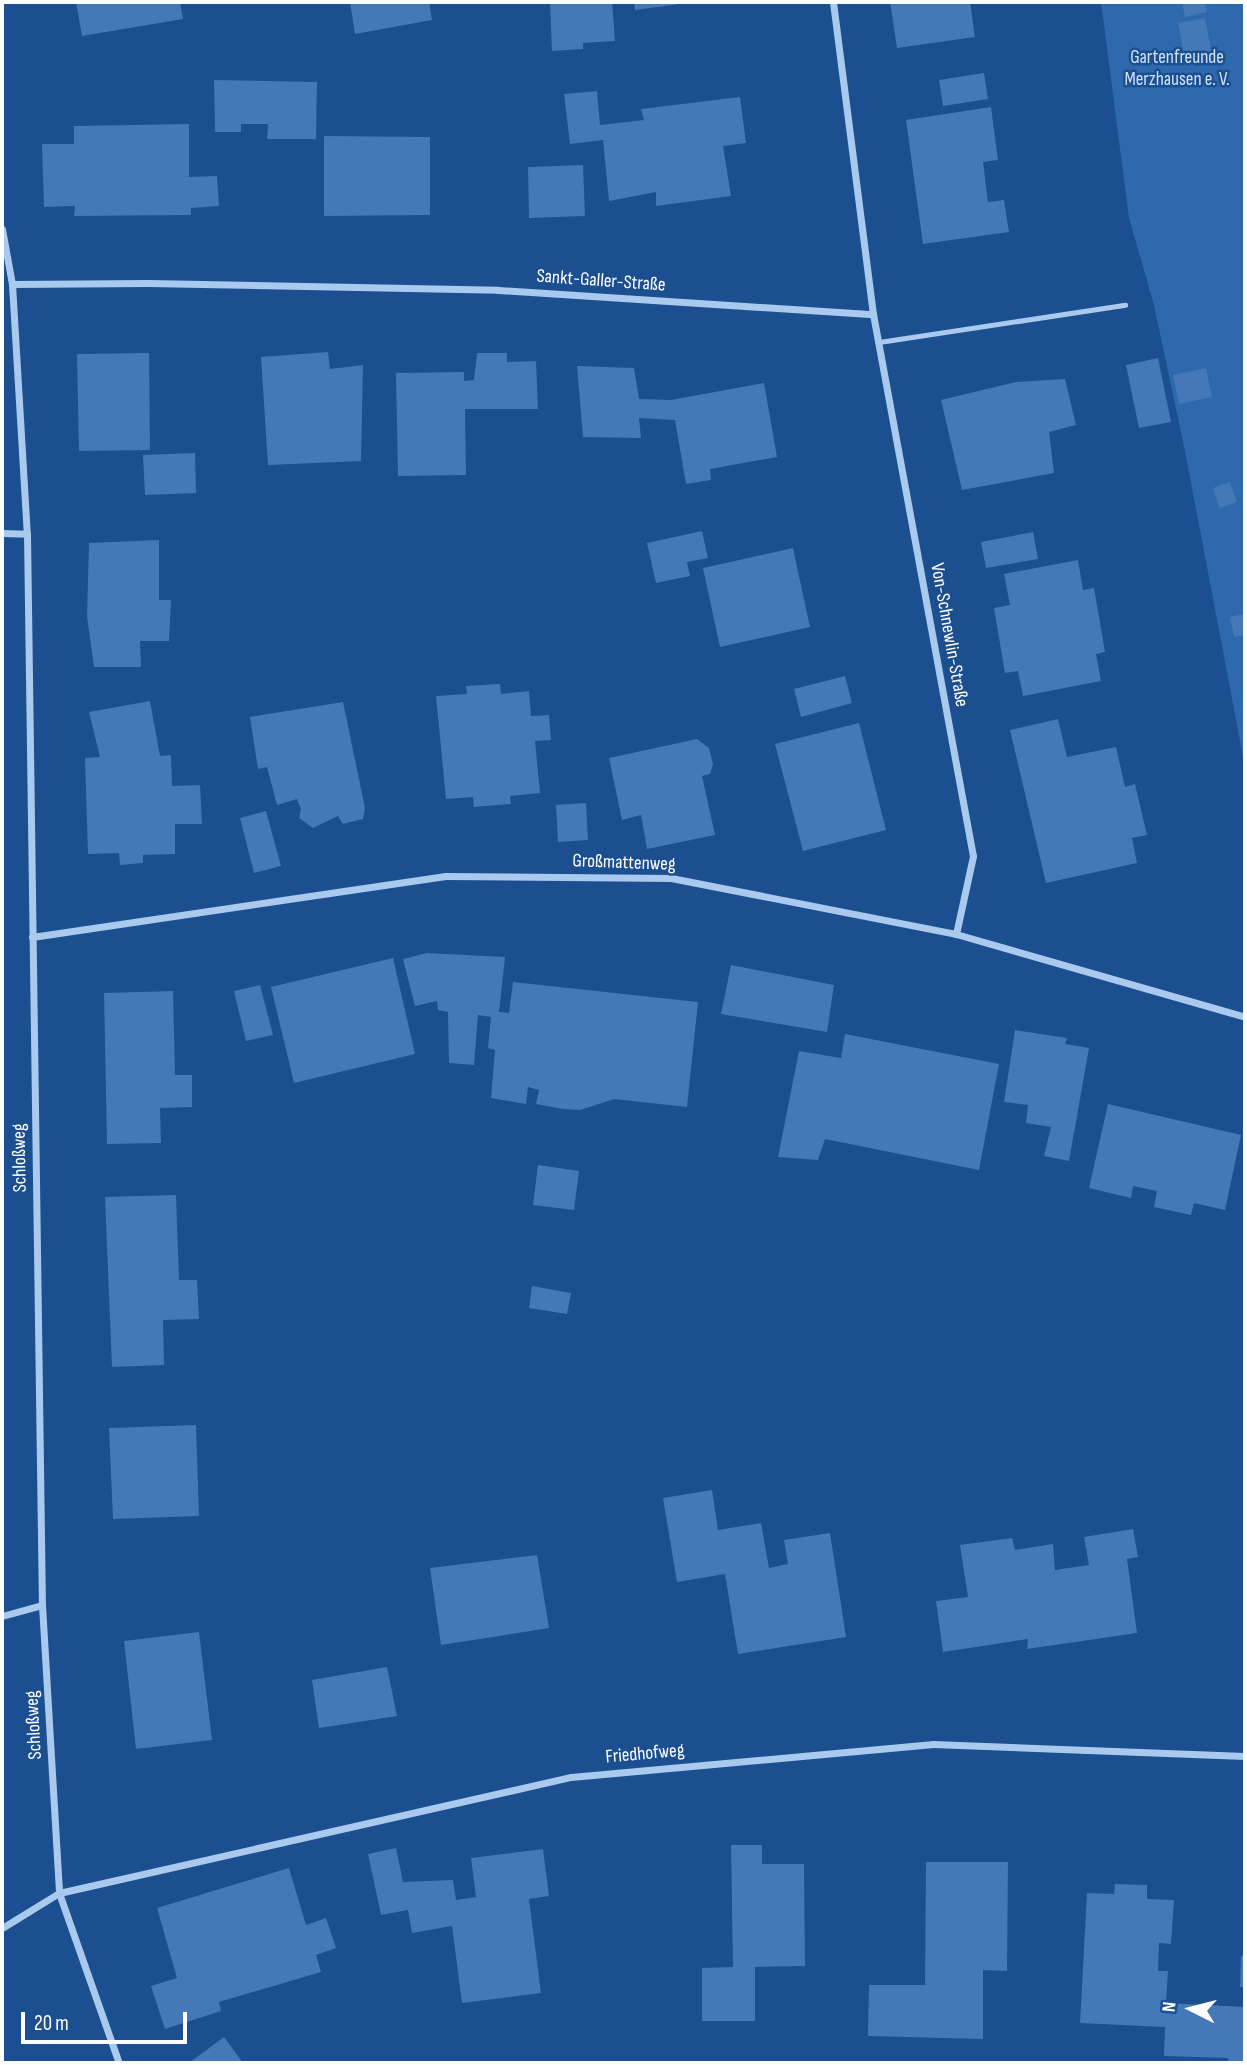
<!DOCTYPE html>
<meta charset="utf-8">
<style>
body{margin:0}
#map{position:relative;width:1247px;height:2065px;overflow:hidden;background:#1b4f8f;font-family:"Sofia Sans Condensed",sans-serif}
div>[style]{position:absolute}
.green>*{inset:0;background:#2e69ad}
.building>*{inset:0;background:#4478b7}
.lane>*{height:5px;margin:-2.5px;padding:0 2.5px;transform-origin:2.5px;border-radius:2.5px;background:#a9c9ee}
.street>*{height:7px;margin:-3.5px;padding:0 3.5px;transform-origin:3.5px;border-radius:3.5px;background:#a9c9ee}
span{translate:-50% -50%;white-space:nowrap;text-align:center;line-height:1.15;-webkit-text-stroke:5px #1b4f8f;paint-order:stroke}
.park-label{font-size:19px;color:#cfe3fa}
.street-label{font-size:19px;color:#fff}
.frame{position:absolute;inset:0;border:4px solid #fff;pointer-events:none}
.north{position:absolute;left:1156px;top:1974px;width:70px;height:70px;-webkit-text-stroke:5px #1b4f8f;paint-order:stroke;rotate:276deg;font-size:19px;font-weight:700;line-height:28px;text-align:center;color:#fff}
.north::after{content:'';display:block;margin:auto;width:24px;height:32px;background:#fff;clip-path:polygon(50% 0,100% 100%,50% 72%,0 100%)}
.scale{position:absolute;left:21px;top:2012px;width:166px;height:32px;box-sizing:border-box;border:4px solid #fff;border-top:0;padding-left:9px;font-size:21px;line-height:24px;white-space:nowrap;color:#fff;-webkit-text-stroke:5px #1b4f8f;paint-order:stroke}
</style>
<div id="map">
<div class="green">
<div style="clip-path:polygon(1101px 2px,1245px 2px,1245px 767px,1185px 451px,1154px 305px,1129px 218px)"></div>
</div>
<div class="building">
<div style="clip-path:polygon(76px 2px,180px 2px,183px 19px,82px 36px)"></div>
<div style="clip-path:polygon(350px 2px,429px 2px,432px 20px,355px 34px)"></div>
<div style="clip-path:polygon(581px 2px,612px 2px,615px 41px,583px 43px,583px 49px,552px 51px,550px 3px)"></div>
<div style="clip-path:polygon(634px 2px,687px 2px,687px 3px,635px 10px)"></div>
<div style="clip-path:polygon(890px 2px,970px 2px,975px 37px,897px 48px)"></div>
<div style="clip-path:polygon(1182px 2px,1205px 2px,1207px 12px,1185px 17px)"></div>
<div style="clip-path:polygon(1205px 18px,1212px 54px,1185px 59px,1178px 23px)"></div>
<div style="clip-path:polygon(984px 73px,988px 99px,943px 106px,939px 80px)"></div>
<div style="clip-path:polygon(214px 80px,317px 82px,316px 139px,267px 139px,268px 124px,241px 124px,241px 132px,215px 132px)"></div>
<div style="clip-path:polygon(597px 91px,600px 125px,644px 120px,641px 109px,740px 97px,746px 143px,723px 146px,731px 196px,656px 206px,656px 192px,609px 201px,603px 140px,570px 144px,564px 94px)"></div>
<div style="clip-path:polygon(991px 107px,998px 160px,983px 162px,988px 202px,1004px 200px,1009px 232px,923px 244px,906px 120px)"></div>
<div style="clip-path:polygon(189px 124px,189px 177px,217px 176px,219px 206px,191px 208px,191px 215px,74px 216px,75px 206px,44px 207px,42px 144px,74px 144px,74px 126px)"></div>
<div style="clip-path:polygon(324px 136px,430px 137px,430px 215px,324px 216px)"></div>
<div style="clip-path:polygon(583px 165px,585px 216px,529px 218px,528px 167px)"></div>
<div style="clip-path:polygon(328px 352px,330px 369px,363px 365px,361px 461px,268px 465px,261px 357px)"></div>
<div style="clip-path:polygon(149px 353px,150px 450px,79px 451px,77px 354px)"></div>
<div style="clip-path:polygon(477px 353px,507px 353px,507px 362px,536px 361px,538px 409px,465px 409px,466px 475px,398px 476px,396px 373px,464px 372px,464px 381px,474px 380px)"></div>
<div style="clip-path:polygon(1158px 358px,1171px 422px,1139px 428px,1126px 365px)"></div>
<div style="clip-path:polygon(577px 366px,634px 368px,639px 399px,671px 400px,764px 383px,777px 457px,710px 469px,711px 480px,686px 484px,675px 420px,639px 418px,641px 438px,583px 437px)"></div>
<div style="clip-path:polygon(1206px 368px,1212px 397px,1179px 404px,1173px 375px)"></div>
<div style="clip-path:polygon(1065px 379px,1076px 425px,1049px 432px,1054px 473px,962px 490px,941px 400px,1016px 382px)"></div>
<div style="clip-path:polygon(195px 453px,196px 493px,145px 495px,143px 455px)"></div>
<div style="clip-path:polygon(1230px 482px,1237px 502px,1219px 508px,1213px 488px)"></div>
<div style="clip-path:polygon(702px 531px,708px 558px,687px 562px,690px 576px,656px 583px,647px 543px)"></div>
<div style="clip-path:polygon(1033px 532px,1038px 559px,986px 568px,981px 542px)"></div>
<div style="clip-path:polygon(159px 540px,159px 600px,171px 600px,169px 641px,140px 641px,141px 667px,94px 667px,87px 616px,89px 543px)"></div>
<div style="clip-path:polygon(793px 548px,810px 627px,720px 647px,703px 568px)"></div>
<div style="clip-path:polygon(1078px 560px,1083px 590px,1094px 588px,1105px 652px,1096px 654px,1101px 681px,1023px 696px,1018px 671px,1005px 673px,994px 608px,1010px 605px,1004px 574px)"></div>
<div style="clip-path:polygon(1245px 614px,1245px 635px,1234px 637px,1230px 617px)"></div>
<div style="clip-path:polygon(845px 676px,852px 703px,801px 717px,794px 689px)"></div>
<div style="clip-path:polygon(500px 684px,501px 694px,529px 691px,531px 716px,549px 715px,551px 740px,535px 741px,540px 793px,510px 796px,511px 804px,474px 807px,473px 797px,446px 799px,436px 696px,467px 694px,466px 686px)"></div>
<div style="clip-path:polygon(150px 701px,160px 756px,171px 755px,172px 786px,200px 785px,202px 824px,175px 824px,175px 854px,143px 855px,143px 863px,120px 865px,119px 853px,88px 854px,85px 758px,100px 757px,89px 712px)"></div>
<div style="clip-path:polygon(343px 702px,365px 808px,363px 819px,343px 824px,338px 816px,313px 828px,299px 818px,301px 809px,297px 799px,277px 805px,267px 767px,258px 769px,250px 717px)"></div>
<div style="clip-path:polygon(1058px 719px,1067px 757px,1116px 747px,1125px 787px,1135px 784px,1147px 835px,1132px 838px,1137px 863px,1046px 883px,1010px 730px)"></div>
<div style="clip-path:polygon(859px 723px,886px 830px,803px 851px,775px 744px)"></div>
<div style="clip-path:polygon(697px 739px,709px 748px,713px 764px,710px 774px,702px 776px,715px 835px,647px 849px,641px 815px,622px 820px,609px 758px)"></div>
<div style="clip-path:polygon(586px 803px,588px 840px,558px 842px,556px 805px)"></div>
<div style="clip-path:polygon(266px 811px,281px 866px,254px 873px,240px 818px)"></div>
<div style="clip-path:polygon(427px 953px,505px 957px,499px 1012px,509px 1013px,513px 982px,698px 1002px,687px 1107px,614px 1099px,580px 1110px,563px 1109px,536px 1104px,539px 1090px,528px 1087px,526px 1104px,491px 1098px,495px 1050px,488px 1048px,491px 1017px,478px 1015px,474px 1065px,449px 1063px,448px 1012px,438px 1010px,437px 1001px,415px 1006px,403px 959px)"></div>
<div style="clip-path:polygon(393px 958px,415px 1054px,294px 1083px,271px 987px)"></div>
<div style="clip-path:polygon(731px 965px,834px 985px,827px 1032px,721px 1014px)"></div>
<div style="clip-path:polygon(260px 985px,273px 1035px,246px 1041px,234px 991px)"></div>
<div style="clip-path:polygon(173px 991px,175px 1075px,192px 1075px,192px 1107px,160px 1108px,161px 1143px,107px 1144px,104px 993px)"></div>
<div style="clip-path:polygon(1015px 1030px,1067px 1038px,1065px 1044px,1089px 1048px,1069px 1161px,1044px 1156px,1051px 1127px,1026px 1123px,1028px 1105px,1004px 1102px)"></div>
<div style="clip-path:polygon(845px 1034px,999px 1064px,979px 1170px,825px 1139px,818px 1160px,778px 1157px,799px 1051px,841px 1058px)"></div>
<div style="clip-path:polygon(1108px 1104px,1241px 1135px,1225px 1210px,1194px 1203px,1191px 1215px,1154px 1207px,1157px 1191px,1133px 1186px,1131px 1198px,1089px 1188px)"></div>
<div style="clip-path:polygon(538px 1165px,579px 1171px,574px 1210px,533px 1205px)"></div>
<div style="clip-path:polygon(176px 1195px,179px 1280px,197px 1280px,199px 1319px,163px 1320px,164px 1365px,112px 1367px,105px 1197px)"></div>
<div style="clip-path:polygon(532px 1286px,571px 1293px,567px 1314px,529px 1308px)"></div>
<div style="clip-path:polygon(196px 1425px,199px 1516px,113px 1519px,109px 1428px)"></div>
<div style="clip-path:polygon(712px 1490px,718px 1530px,761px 1523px,769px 1568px,788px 1564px,784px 1540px,830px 1533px,846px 1637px,738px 1654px,725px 1574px,677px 1582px,663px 1498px)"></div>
<div style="clip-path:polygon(1133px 1529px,1138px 1557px,1127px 1559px,1137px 1633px,1027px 1649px,1028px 1639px,943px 1652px,936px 1601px,968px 1597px,960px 1545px,1012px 1538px,1015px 1550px,1053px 1544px,1055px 1570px,1089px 1565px,1084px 1537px)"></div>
<div style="clip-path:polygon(537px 1555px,549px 1628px,441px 1645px,430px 1568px)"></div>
<div style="clip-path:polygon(199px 1632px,212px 1740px,136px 1749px,124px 1641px)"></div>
<div style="clip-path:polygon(387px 1667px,397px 1716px,319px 1728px,312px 1680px)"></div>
<div style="clip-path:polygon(731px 1845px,762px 1845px,762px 1864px,804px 1864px,805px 1966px,755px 1967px,755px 2021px,702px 2021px,702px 1968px,733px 1967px)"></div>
<div style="clip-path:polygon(396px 1848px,403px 1882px,453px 1880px,456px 1900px,476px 1897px,471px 1858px,543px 1849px,549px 1896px,529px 1899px,541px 1993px,462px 2003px,452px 1926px,412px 1933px,408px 1910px,381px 1915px,368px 1854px)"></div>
<div style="clip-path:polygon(926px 1862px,1008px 1862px,1007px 1971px,983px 1970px,983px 2039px,868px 2036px,869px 1985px,925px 1985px)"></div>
<div style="clip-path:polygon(289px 1868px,306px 1925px,326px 1918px,336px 1948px,316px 1955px,321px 1972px,219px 2002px,221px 2011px,165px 2029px,151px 1986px,177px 1978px,157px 1908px)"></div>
<div style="clip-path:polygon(1115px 1884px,1147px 1885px,1147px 1899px,1174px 1900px,1171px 1944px,1159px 1943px,1158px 1971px,1168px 1971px,1166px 2003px,1245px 2007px,1245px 2063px,1228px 2063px,1228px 2058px,1164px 2056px,1165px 2027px,1080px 2023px,1087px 1893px,1114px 1894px)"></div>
<div style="clip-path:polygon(1241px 1956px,1245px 1956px,1245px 1987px,1240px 1987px)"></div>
<div style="clip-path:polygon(224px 2037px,243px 2063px,189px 2063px)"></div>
</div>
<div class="lane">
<div style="left:879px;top:342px;width:249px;rotate:-8.6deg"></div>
</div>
<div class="street">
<div style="left:833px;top:2px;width:315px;rotate:82.7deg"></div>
<div style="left:873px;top:314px;width:551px;rotate:79.55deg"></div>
<div style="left:973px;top:856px;width:80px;rotate:102.3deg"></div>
<div style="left:2px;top:229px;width:56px;rotate:79.7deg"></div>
<div style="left:12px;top:284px;width:250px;rotate:86.6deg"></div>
<div style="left:27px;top:534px;width:1071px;rotate:89.2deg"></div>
<div style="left:42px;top:1605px;width:289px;rotate:86.6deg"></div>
<div style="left:59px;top:1893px;width:180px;rotate:70.6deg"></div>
<div style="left:12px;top:284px;width:136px;rotate:-0.4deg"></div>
<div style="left:148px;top:283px;width:350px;rotate:1.1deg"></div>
<div style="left:498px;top:290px;width:376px;rotate:3.7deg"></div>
<div style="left:2px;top:533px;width:25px;rotate:2deg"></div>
<div style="left:32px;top:937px;width:418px;rotate:-8.4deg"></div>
<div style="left:446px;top:876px;width:225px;rotate:0.5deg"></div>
<div style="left:671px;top:878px;width:290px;rotate:11.1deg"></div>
<div style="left:956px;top:934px;width:301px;rotate:16deg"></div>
<div style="left:2px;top:1616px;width:41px;rotate:-15.4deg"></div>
<div style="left:2px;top:1928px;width:67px;rotate:-31.6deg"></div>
<div style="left:59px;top:1893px;width:525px;rotate:-12.77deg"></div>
<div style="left:571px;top:1777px;width:364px;rotate:-5.2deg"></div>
<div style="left:933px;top:1744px;width:312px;rotate:2.2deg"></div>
</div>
<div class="park-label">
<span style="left:1177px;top:69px">Gartenfreunde<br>Merzhausen e. V.</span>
</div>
<div class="street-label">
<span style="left:601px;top:281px;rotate:4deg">Sankt-Galler-Straße</span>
<span style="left:949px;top:635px;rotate:80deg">Von-Schnewlin-Straße</span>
<span style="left:624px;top:863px;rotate:2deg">Großmattenweg</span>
<span style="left:20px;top:1158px;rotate:-91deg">Schloßweg</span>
<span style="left:34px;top:1725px;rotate:-93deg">Schloßweg</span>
<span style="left:645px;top:1754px;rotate:-5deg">Friedhofweg</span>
</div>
<div class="frame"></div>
<div class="north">N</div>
<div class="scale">20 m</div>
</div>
